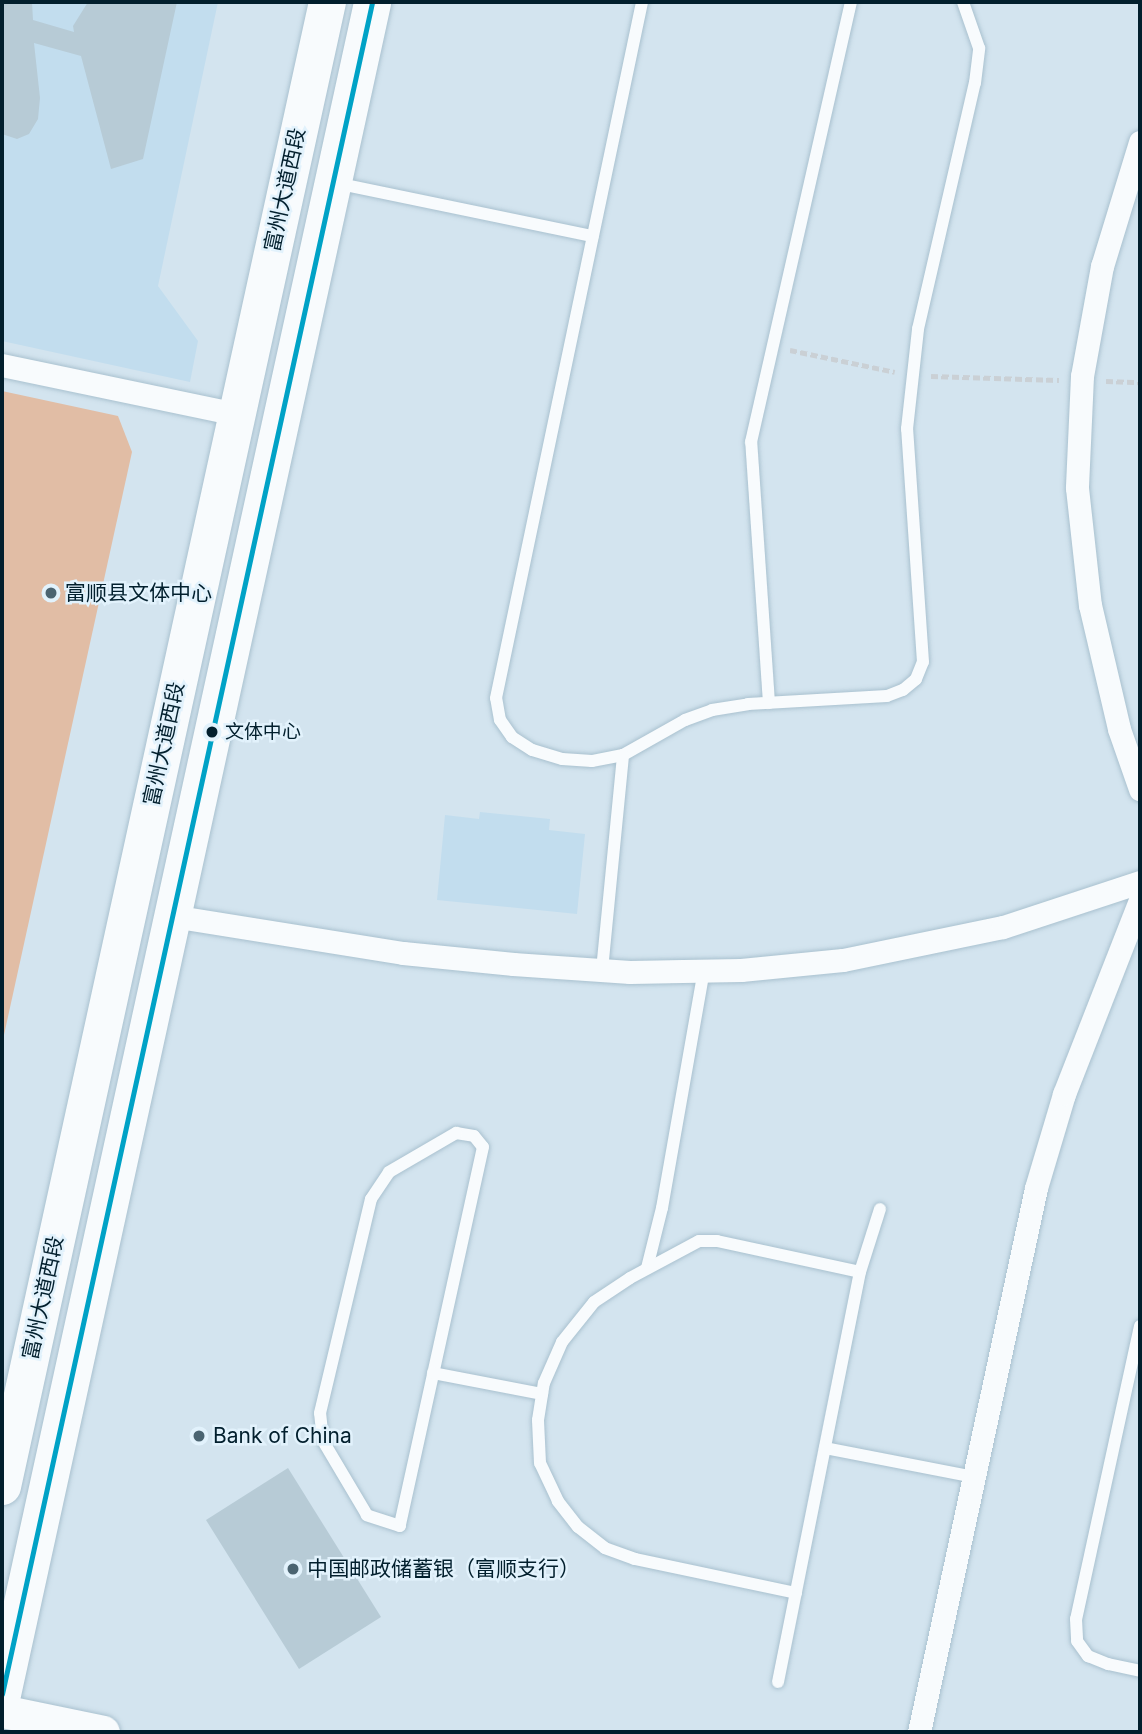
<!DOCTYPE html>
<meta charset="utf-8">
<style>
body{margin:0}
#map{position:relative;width:1142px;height:1734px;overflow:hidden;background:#d3e4ef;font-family:Inter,"Noto Sans SC",sans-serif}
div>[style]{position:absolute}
.built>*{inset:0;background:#c2ddee}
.green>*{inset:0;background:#e1bda5}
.building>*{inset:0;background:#b7cbd6}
.path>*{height:4.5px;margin-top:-2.25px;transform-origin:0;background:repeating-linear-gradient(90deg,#cad0d5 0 7px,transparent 0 10.5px)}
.roads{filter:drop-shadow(0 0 2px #a9c1cf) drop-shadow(0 0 2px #a9c1cf)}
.lane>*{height:12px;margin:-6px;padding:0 6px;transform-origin:6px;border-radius:6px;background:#f8fbfd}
.street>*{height:23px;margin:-11.5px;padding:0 11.5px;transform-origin:11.5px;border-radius:11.5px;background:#f8fbfd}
.secondary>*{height:33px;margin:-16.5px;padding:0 16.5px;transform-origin:16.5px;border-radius:16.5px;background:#f8fbfd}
.primary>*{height:37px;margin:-18.5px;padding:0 18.5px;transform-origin:18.5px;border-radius:18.5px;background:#f8fbfd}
.bus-1>*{height:5px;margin:-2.5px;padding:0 2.5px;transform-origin:2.5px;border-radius:2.5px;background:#00a2c6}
.dots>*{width:19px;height:19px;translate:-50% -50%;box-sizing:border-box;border:4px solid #e2f2fc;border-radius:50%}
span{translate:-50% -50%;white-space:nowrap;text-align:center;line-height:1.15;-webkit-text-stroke:5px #e2f2fc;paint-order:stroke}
.bus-label{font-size:19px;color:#021f2d}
.left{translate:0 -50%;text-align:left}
.street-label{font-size:21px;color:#021f2d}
.poi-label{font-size:21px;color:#021f2d}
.frame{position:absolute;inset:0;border:4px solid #021f2d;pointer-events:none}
</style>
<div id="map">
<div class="built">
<div style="clip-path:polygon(2px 2px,218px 2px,158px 286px,198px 341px,190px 382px,2px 341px)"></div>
<div style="clip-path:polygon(480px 812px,550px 819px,549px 830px,585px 834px,577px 914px,437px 900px,445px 815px,479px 819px)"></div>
</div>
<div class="green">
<div style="clip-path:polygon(2px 391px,118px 416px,132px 452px,2px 1044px)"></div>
</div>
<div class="building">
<div style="clip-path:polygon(2px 2px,32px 2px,33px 20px,74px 32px,73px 26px,88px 2px,177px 2px,143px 159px,111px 169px,81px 56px,34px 43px,40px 98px,38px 119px,29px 134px,17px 139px,2px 134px)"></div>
<div style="clip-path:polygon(288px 1468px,381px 1617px,299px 1669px,206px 1520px)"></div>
</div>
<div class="path">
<div style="left:790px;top:350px;width:107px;rotate:11.8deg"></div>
<div style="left:931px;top:376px;width:128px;rotate:1.8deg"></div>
<div style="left:1106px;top:381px;width:34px;rotate:2deg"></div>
</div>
<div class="roads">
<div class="lane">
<div style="left:336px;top:183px;width:262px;rotate:11.7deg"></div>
<div style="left:769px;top:703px;width:262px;rotate:-93.9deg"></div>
<div style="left:751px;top:442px;width:451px;rotate:-77.2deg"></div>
<div style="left:623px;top:755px;width:71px;rotate:-29.4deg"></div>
<div style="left:685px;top:720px;width:29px;rotate:-20deg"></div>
<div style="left:712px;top:710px;width:36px;rotate:-9deg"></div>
<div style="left:748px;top:704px;width:139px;rotate:-3.3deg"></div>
<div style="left:887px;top:696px;width:17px;rotate:-21deg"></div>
<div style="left:903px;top:690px;width:17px;rotate:-40deg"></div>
<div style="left:916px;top:679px;width:18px;rotate:-68deg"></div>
<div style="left:923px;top:662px;width:234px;rotate:-93.9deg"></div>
<div style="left:907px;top:429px;width:101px;rotate:-83.7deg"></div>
<div style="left:918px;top:329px;width:253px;rotate:-77deg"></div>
<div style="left:975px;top:83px;width:35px;rotate:-83deg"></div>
<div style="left:979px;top:48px;width:49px;rotate:-109.2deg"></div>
<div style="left:602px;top:970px;width:216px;rotate:-84.4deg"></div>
<div style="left:623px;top:755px;width:32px;rotate:169deg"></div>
<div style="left:592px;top:761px;width:30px;rotate:-176deg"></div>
<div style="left:562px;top:759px;width:31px;rotate:-163deg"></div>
<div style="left:532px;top:750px;width:24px;rotate:-147deg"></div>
<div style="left:512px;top:737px;width:21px;rotate:-125deg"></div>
<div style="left:500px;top:720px;width:22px;rotate:-100deg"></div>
<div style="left:496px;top:698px;width:711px;rotate:-78.15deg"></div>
<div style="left:456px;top:1133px;width:18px;rotate:9deg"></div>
<div style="left:474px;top:1136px;width:14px;rotate:51deg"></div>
<div style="left:483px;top:1147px;width:388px;rotate:102.4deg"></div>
<div style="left:400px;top:1526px;width:35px;rotate:-162deg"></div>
<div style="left:367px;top:1515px;width:86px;rotate:-120.7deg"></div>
<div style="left:323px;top:1441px;width:28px;rotate:-96deg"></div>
<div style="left:320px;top:1413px;width:220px;rotate:-76.6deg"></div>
<div style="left:371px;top:1199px;width:32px;rotate:-56deg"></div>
<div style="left:389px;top:1172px;width:78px;rotate:-30.2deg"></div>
<div style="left:647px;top:1268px;width:62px;rotate:-76deg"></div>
<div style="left:662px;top:1208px;width:241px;rotate:-80deg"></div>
<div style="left:1140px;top:1326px;width:300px;rotate:102.3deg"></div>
<div style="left:1076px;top:1619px;width:22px;rotate:87deg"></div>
<div style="left:1077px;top:1641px;width:19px;rotate:54deg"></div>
<div style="left:1088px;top:1656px;width:22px;rotate:22deg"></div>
<div style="left:1108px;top:1664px;width:33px;rotate:12deg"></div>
<div style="left:433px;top:1373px;width:111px;rotate:10.9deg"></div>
<div style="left:825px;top:1448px;width:152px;rotate:11deg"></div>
<div style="left:796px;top:1593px;width:165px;rotate:-168.1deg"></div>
<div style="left:635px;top:1559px;width:32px;rotate:-160deg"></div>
<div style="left:605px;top:1548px;width:34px;rotate:-142deg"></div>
<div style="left:578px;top:1527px;width:33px;rotate:-128deg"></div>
<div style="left:558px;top:1501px;width:42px;rotate:-115.3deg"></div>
<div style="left:540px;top:1463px;width:43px;rotate:-92.7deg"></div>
<div style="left:538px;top:1420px;width:37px;rotate:-81deg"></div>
<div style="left:544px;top:1383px;width:45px;rotate:-66.3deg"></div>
<div style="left:562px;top:1342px;width:51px;rotate:-51.3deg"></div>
<div style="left:594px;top:1302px;width:43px;rotate:-33.7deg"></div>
<div style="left:630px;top:1278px;width:78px;rotate:-28.2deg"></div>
<div style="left:699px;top:1241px;width:18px"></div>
<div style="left:717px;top:1241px;width:146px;rotate:12.2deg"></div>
<div style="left:778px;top:1682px;width:418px;rotate:-78.7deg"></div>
<div style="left:860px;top:1272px;width:66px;rotate:-72.4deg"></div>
</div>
<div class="street">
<div style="left:1140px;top:142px;width:130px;rotate:107deg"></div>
<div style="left:1102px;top:266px;width:112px;rotate:100.3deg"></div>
<div style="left:1082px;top:376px;width:112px;rotate:92.6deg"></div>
<div style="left:1077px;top:488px;width:118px;rotate:83.7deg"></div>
<div style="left:1090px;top:605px;width:127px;rotate:76.8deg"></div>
<div style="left:1119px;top:729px;width:64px;rotate:70.7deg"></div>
<div style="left:2px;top:365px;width:239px;rotate:11.8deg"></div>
<div style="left:172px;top:916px;width:234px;rotate:9.1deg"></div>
<div style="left:403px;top:953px;width:111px;rotate:5.7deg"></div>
<div style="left:513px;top:964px;width:117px;rotate:3.9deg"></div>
<div style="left:630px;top:972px;width:111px;rotate:-1deg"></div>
<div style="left:741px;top:970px;width:102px;rotate:-5.6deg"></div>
<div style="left:843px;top:960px;width:163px;rotate:-11.7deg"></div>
<div style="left:1003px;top:927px;width:144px;rotate:-18.2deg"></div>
<div style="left:919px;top:1732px;width:556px;rotate:-77.86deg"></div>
<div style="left:1036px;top:1188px;width:98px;rotate:-73.4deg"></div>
<div style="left:1064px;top:1094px;width:208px;rotate:-68.6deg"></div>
</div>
<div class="secondary">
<div style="left:2px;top:1711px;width:103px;rotate:11.7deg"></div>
</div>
<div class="primary">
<div style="left:2px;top:1486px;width:1519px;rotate:-77.65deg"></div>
<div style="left:2px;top:1694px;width:1732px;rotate:-77.66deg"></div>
</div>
</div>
<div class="bus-1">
<div style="left:2px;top:1694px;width:1732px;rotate:-77.66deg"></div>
</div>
<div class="dots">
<div style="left:51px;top:593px;background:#4b6471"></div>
<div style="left:212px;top:732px;background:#021f2d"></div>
<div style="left:199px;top:1436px;background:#4b6471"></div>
<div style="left:293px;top:1569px;background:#4b6471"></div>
</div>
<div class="bus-label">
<span class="left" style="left:225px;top:732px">文体中心</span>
</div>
<div class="street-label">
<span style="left:285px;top:190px;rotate:-78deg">富州大道西段</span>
<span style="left:164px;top:744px;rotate:-78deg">富州大道西段</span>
<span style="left:43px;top:1298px;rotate:-78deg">富州大道西段</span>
</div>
<div class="poi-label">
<span class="left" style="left:65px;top:593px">富顺县文体中心</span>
<span class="left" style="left:213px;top:1436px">Bank of China</span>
<span class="left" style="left:307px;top:1569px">中国邮政储蓄银（富顺支行）</span>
</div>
<div class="frame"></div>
</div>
